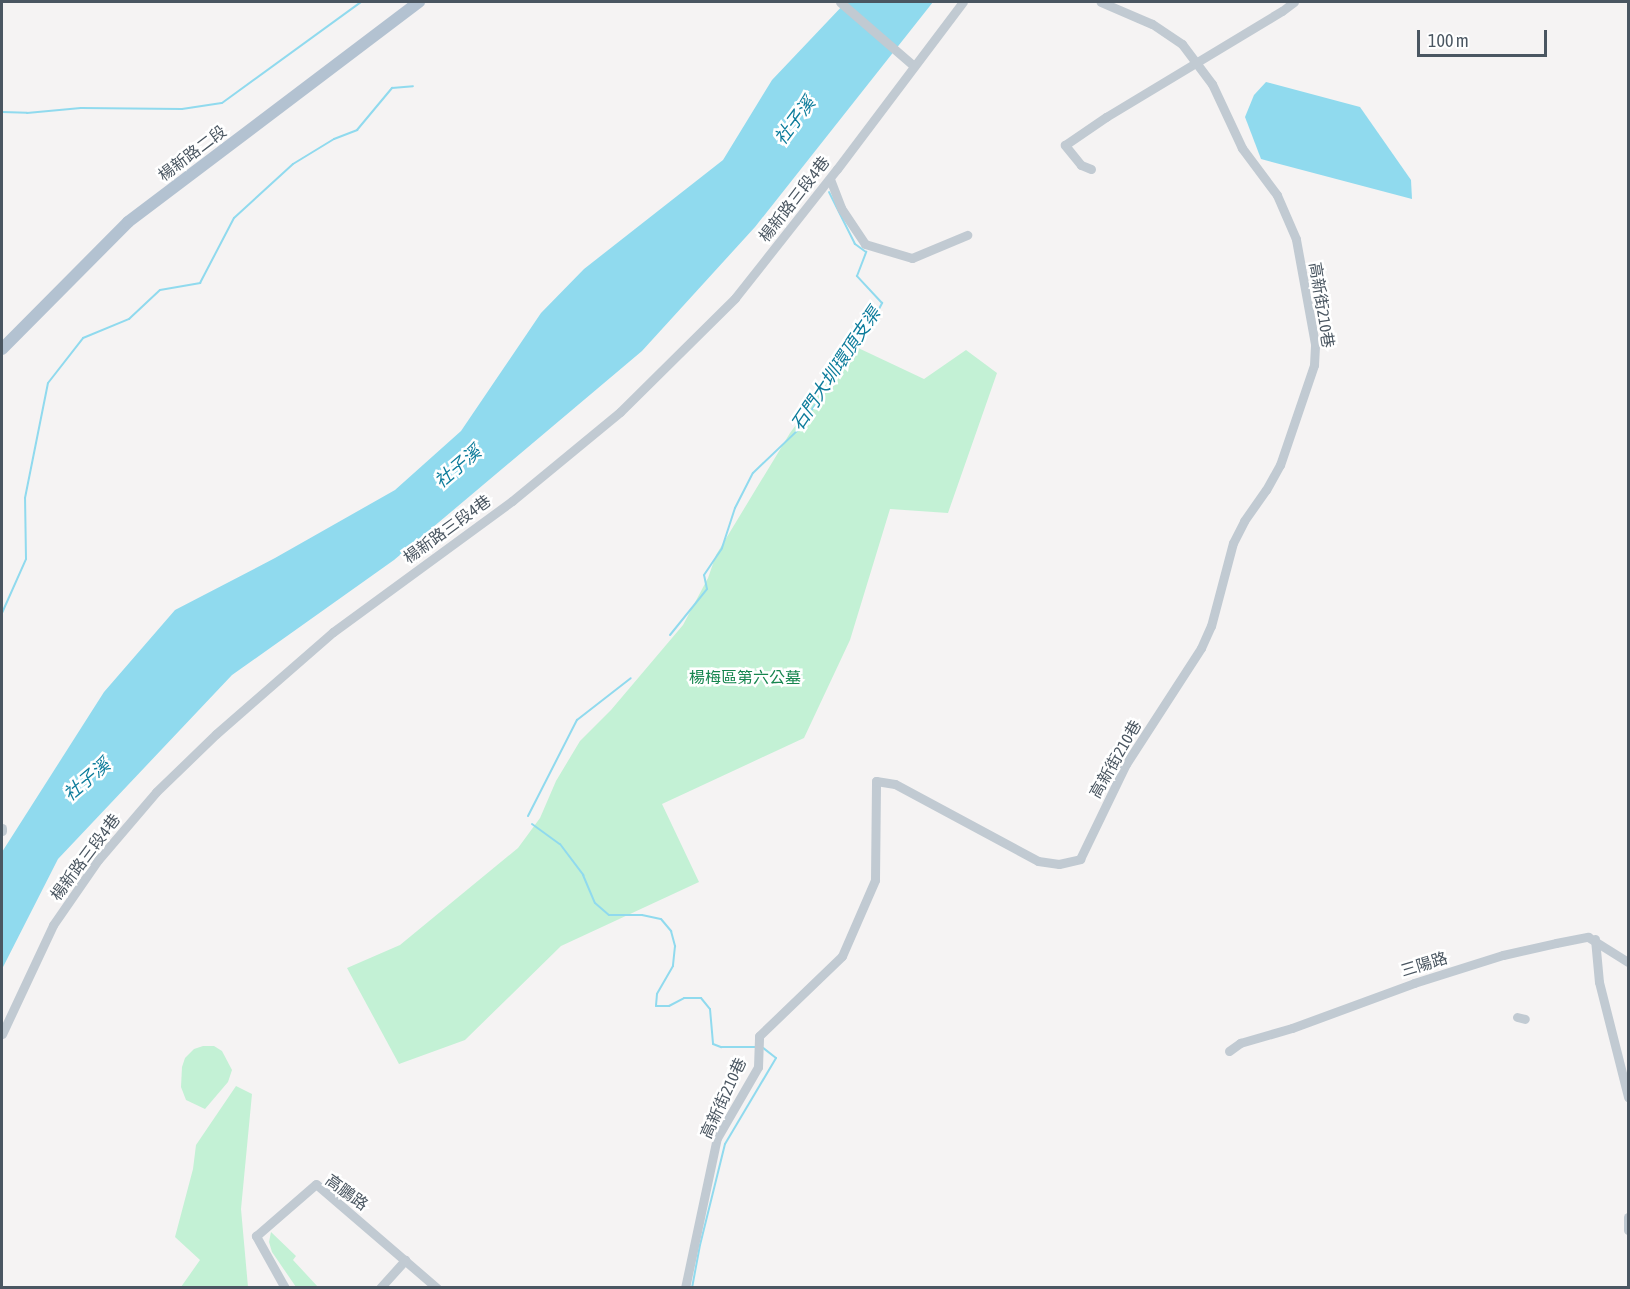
<!DOCTYPE html>
<meta charset="utf-8">
<style>
body{margin:0}
#map{position:relative;width:1630px;height:1289px;overflow:hidden;background:#f5f3f3;font-family:"Asap Condensed","Noto Sans TC",sans-serif}
div>[style]{position:absolute}
.green>*{inset:0;background:#c3f1d5}
.water>*{inset:0;background:#90daee}
.stream>*{height:2px;margin:-1px;padding:0 1px;transform-origin:1px;border-radius:1px;background:#90daee}
.minor>*{height:9px;margin:-4.5px;padding:0 4.5px;transform-origin:4.5px;border-radius:4.5px;background:#c1cad2}
.major>*{height:12px;margin:-6px;padding:0 6px;transform-origin:6px;border-radius:6px;background:#b3c2d1}
span{translate:-50% -50%;white-space:nowrap;text-align:center;line-height:1.15;-webkit-text-stroke:5px #fff;paint-order:stroke}
.street-label{font-size:16px;color:#4a5661}
.park-label{font-size:16px;color:#17864f}
.water-label{font-size:18px;color:#0c7c9b;font-style:italic}
.frame{position:absolute;inset:0;border:3px solid #4a5661;pointer-events:none}
.scale{position:absolute;left:1417px;top:30px;width:130px;height:27px;box-sizing:border-box;border:3px solid #4a5661;border-top:0;padding-left:8px;font-size:18px;line-height:21px;white-space:nowrap;color:#4a5661;-webkit-text-stroke:4px #fff;paint-order:stroke}
</style>
<div id="map">
<div class="green">
<div style="clip-path:polygon(854px 346px,924px 379px,966px 350px,997px 373px,948px 513px,890px 509px,850px 640px,804px 738px,662px 804px,699px 882px,561px 946px,465px 1040px,399px 1064px,347px 968px,400px 945px,518px 848px,540px 818px,556px 781px,580px 741px,611px 710px,683px 625px,708px 578px,716px 555px,790px 433px)"></div>
<div style="clip-path:polygon(203px 1046px,214px 1046px,222px 1051px,232px 1070px,228px 1082px,205px 1109px,186px 1100px,181px 1087px,182px 1067px,185px 1058px,194px 1049px)"></div>
<div style="clip-path:polygon(236px 1086px,252px 1094px,241px 1209px,248px 1287px,181px 1287px,200px 1260px,175px 1237px,193px 1169px,196px 1145px)"></div>
<div style="clip-path:polygon(271px 1232px,296px 1256px,293px 1260px,318px 1287px,296px 1287px,272px 1252px,269px 1242px)"></div>
</div>
<div class="water">
<div style="clip-path:polygon(846px 2px,933px 2px,755px 227px,642px 351px,394px 560px,232px 675px,58px 859px,2px 969px,2px 852px,104px 692px,175px 610px,275px 558px,395px 490px,461px 431px,541px 313px,584px 269px,723px 160px,772px 80px)"></div>
<div style="clip-path:polygon(1266px 82px,1360px 107px,1411px 180px,1412px 199px,1261px 159px,1245px 117px,1254px 95px)"></div>
</div>
<div class="stream">
<div style="left:2px;top:112px;width:25px;rotate:2deg"></div>
<div style="left:27px;top:113px;width:54px;rotate:-5.3deg"></div>
<div style="left:81px;top:108px;width:101px;rotate:0.6deg"></div>
<div style="left:182px;top:109px;width:40px;rotate:-8.5deg"></div>
<div style="left:222px;top:103px;width:172px;rotate:-36deg"></div>
<div style="left:2px;top:613px;width:59px;rotate:-66deg"></div>
<div style="left:26px;top:559px;width:61px;rotate:-90.9deg"></div>
<div style="left:25px;top:498px;width:117px;rotate:-78.7deg"></div>
<div style="left:48px;top:383px;width:57px;rotate:-52.1deg"></div>
<div style="left:83px;top:338px;width:50px;rotate:-22.4deg"></div>
<div style="left:129px;top:319px;width:42px;rotate:-43.1deg"></div>
<div style="left:160px;top:290px;width:41px;rotate:-9.9deg"></div>
<div style="left:200px;top:283px;width:73px;rotate:-62.4deg"></div>
<div style="left:234px;top:218px;width:80px;rotate:-42.5deg"></div>
<div style="left:293px;top:164px;width:48px;rotate:-31.4deg"></div>
<div style="left:334px;top:139px;width:25px;rotate:-21deg"></div>
<div style="left:357px;top:130px;width:55px;rotate:-50.2deg"></div>
<div style="left:392px;top:88px;width:21px;rotate:-5deg"></div>
<div style="left:670px;top:635px;width:59px;rotate:-51.2deg"></div>
<div style="left:707px;top:589px;width:14px;rotate:-102deg"></div>
<div style="left:704px;top:575px;width:32px;rotate:-56deg"></div>
<div style="left:722px;top:548px;width:42px;rotate:-72deg"></div>
<div style="left:735px;top:508px;width:39px;rotate:-63deg"></div>
<div style="left:753px;top:473px;width:61px;rotate:-43.7deg"></div>
<div style="left:797px;top:431px;width:130px;rotate:-55.3deg"></div>
<div style="left:871px;top:324px;width:24px;rotate:-62deg"></div>
<div style="left:882px;top:303px;width:37px;rotate:-133deg"></div>
<div style="left:857px;top:276px;width:26px;rotate:-69deg"></div>
<div style="left:866px;top:252px;width:14px;rotate:-144deg"></div>
<div style="left:855px;top:244px;width:58px;rotate:-116.6deg"></div>
<div style="left:528px;top:816px;width:108px;rotate:-63deg"></div>
<div style="left:577px;top:720px;width:68px;rotate:-37.9deg"></div>
<div style="left:532px;top:824px;width:34px;rotate:36deg"></div>
<div style="left:560px;top:844px;width:39px;rotate:53deg"></div>
<div style="left:583px;top:875px;width:30px;rotate:67deg"></div>
<div style="left:595px;top:903px;width:18px;rotate:41deg"></div>
<div style="left:609px;top:915px;width:33px"></div>
<div style="left:642px;top:915px;width:19px;rotate:12deg"></div>
<div style="left:661px;top:919px;width:16px;rotate:50deg"></div>
<div style="left:671px;top:931px;width:16px;rotate:75deg"></div>
<div style="left:675px;top:946px;width:20px;rotate:96deg"></div>
<div style="left:673px;top:966px;width:32px;rotate:120deg"></div>
<div style="left:657px;top:994px;width:12px;rotate:95deg"></div>
<div style="left:656px;top:1006px;width:13px"></div>
<div style="left:669px;top:1006px;width:17px;rotate:-28deg"></div>
<div style="left:684px;top:998px;width:17px"></div>
<div style="left:701px;top:998px;width:14px;rotate:51deg"></div>
<div style="left:710px;top:1009px;width:35px;rotate:85deg"></div>
<div style="left:713px;top:1044px;width:9px;rotate:21deg"></div>
<div style="left:721px;top:1047px;width:34px"></div>
<div style="left:692px;top:1288px;width:44px;rotate:-79.5deg"></div>
<div style="left:700px;top:1245px;width:104px;rotate:-76.1deg"></div>
<div style="left:725px;top:1144px;width:100px;rotate:-59.3deg"></div>
<div style="left:776px;top:1058px;width:16px;rotate:-142deg"></div>
</div>
<div class="minor">
<div style="left:840px;top:2px;width:98px;rotate:40.9deg"></div>
<div style="left:1091px;top:169px;width:11px;rotate:-158deg"></div>
<div style="left:1081px;top:165px;width:26px;rotate:-129deg"></div>
<div style="left:1065px;top:145px;width:50px;rotate:-34.3deg"></div>
<div style="left:1106px;top:117px;width:205px;rotate:-31.1deg"></div>
<div style="left:1282px;top:11px;width:15px;rotate:-37deg"></div>
<div style="left:830px;top:179px;width:31px;rotate:69deg"></div>
<div style="left:841px;top:208px;width:43px;rotate:56.3deg"></div>
<div style="left:865px;top:244px;width:49px;rotate:16.6deg"></div>
<div style="left:912px;top:258px;width:60px;rotate:-22.7deg"></div>
<div style="left:2px;top:828px;width:3px;rotate:90deg"></div>
<div style="left:1595px;top:939px;width:43px;rotate:84.7deg"></div>
<div style="left:1599px;top:982px;width:119px;rotate:75.8deg"></div>
<div style="left:1517px;top:1017px;width:8px;rotate:14deg"></div>
<div style="left:2px;top:1034px;width:120px;rotate:-64.9deg"></div>
<div style="left:53px;top:925px;width:79px;rotate:-55.3deg"></div>
<div style="left:98px;top:860px;width:89px;rotate:-49.5deg"></div>
<div style="left:156px;top:792px;width:83px;rotate:-44deg"></div>
<div style="left:216px;top:734px;width:155px;rotate:-41.1deg"></div>
<div style="left:333px;top:632px;width:222px;rotate:-36.2deg"></div>
<div style="left:512px;top:501px;width:140px;rotate:-39.5deg"></div>
<div style="left:620px;top:412px;width:162px;rotate:-44.7deg"></div>
<div style="left:735px;top:298px;width:164px;rotate:-51.7deg"></div>
<div style="left:837px;top:169px;width:209px;rotate:-53deg"></div>
<div style="left:1229px;top:1051px;width:14px;rotate:-36deg"></div>
<div style="left:1240px;top:1043px;width:54px;rotate:-16.1deg"></div>
<div style="left:1292px;top:1028px;width:130px;rotate:-20.2deg"></div>
<div style="left:1414px;top:983px;width:93px;rotate:-17.5deg"></div>
<div style="left:1503px;top:955px;width:54px;rotate:-12.8deg"></div>
<div style="left:1556px;top:943px;width:33px;rotate:-11deg"></div>
<div style="left:1588px;top:937px;width:47px;rotate:32deg"></div>
<div style="left:1628px;top:1217px;width:13px;rotate:90deg"></div>
<div style="left:285px;top:1288px;width:60px;rotate:-119.1deg"></div>
<div style="left:256px;top:1236px;width:79px;rotate:-40.9deg"></div>
<div style="left:316px;top:1184px;width:160px;rotate:40.7deg"></div>
<div style="left:380px;top:1288px;width:38px;rotate:-48deg"></div>
<div style="left:685px;top:1288px;width:153px;rotate:-78deg"></div>
<div style="left:717px;top:1138px;width:82px;rotate:-60deg"></div>
<div style="left:758px;top:1067px;width:31px;rotate:-88deg"></div>
<div style="left:759px;top:1036px;width:115px;rotate:-43.9deg"></div>
<div style="left:842px;top:956px;width:83px;rotate:-66.5deg"></div>
<div style="left:875px;top:880px;width:99px;rotate:-89.4deg"></div>
<div style="left:876px;top:781px;width:19px;rotate:9deg"></div>
<div style="left:895px;top:784px;width:162px;rotate:28.3deg"></div>
<div style="left:1038px;top:861px;width:21px;rotate:8deg"></div>
<div style="left:1059px;top:864px;width:22px;rotate:-13deg"></div>
<div style="left:1080px;top:859px;width:106px;rotate:-64.2deg"></div>
<div style="left:1126px;top:764px;width:138px;rotate:-57.1deg"></div>
<div style="left:1201px;top:648px;width:24px;rotate:-66deg"></div>
<div style="left:1211px;top:626px;width:86px;rotate:-75.2deg"></div>
<div style="left:1233px;top:543px;width:25px;rotate:-63deg"></div>
<div style="left:1244px;top:521px;width:38px;rotate:-55deg"></div>
<div style="left:1266px;top:490px;width:29px;rotate:-61deg"></div>
<div style="left:1280px;top:465px;width:106px;rotate:-71.2deg"></div>
<div style="left:1314px;top:365px;width:21px;rotate:-87deg"></div>
<div style="left:1315px;top:344px;width:107px;rotate:-100.3deg"></div>
<div style="left:1296px;top:239px;width:48px;rotate:-113.4deg"></div>
<div style="left:1277px;top:195px;width:59px;rotate:-126.7deg"></div>
<div style="left:1242px;top:148px;width:71px;rotate:-115.1deg"></div>
<div style="left:1212px;top:84px;width:50px;rotate:-126.9deg"></div>
<div style="left:1182px;top:44px;width:36px;rotate:-146deg"></div>
<div style="left:1152px;top:24px;width:56px;rotate:-156.7deg"></div>
</div>
<div class="major">
<div style="left:2px;top:349px;width:179px;rotate:-45.2deg"></div>
<div style="left:128px;top:222px;width:365px;rotate:-37.1deg"></div>
</div>
<div class="street-label">
<span style="left:192px;top:153px;rotate:-37deg">楊新路二段</span>
<span style="left:794px;top:199px;rotate:-52deg">楊新路三段4巷</span>
<span style="left:1322px;top:305px;rotate:81deg">高新街210巷</span>
<span style="left:447px;top:529px;rotate:-36deg">楊新路三段4巷</span>
<span style="left:1115px;top:759px;rotate:-60deg">高新街210巷</span>
<span style="left:85px;top:857px;rotate:-53deg">楊新路三段4巷</span>
<span style="left:1424px;top:964px;rotate:-17deg">三陽路</span>
<span style="left:723px;top:1098px;rotate:-65deg">高新街210巷</span>
<span style="left:347px;top:1192px;rotate:36deg">高鵬路</span>
</div>
<div class="park-label">
<span style="left:745px;top:677px">楊梅區第六公墓</span>
</div>
<div class="water-label">
<span style="left:795px;top:121px;rotate:-53deg">社子溪</span>
<span style="left:836px;top:369px;rotate:-56deg">石門大圳環頂支渠</span>
<span style="left:458px;top:467px;rotate:-40deg">社子溪</span>
<span style="left:87px;top:780px;rotate:-40deg">社子溪</span>
</div>
<div class="frame"></div>
<div class="scale">100 m</div>
</div>
